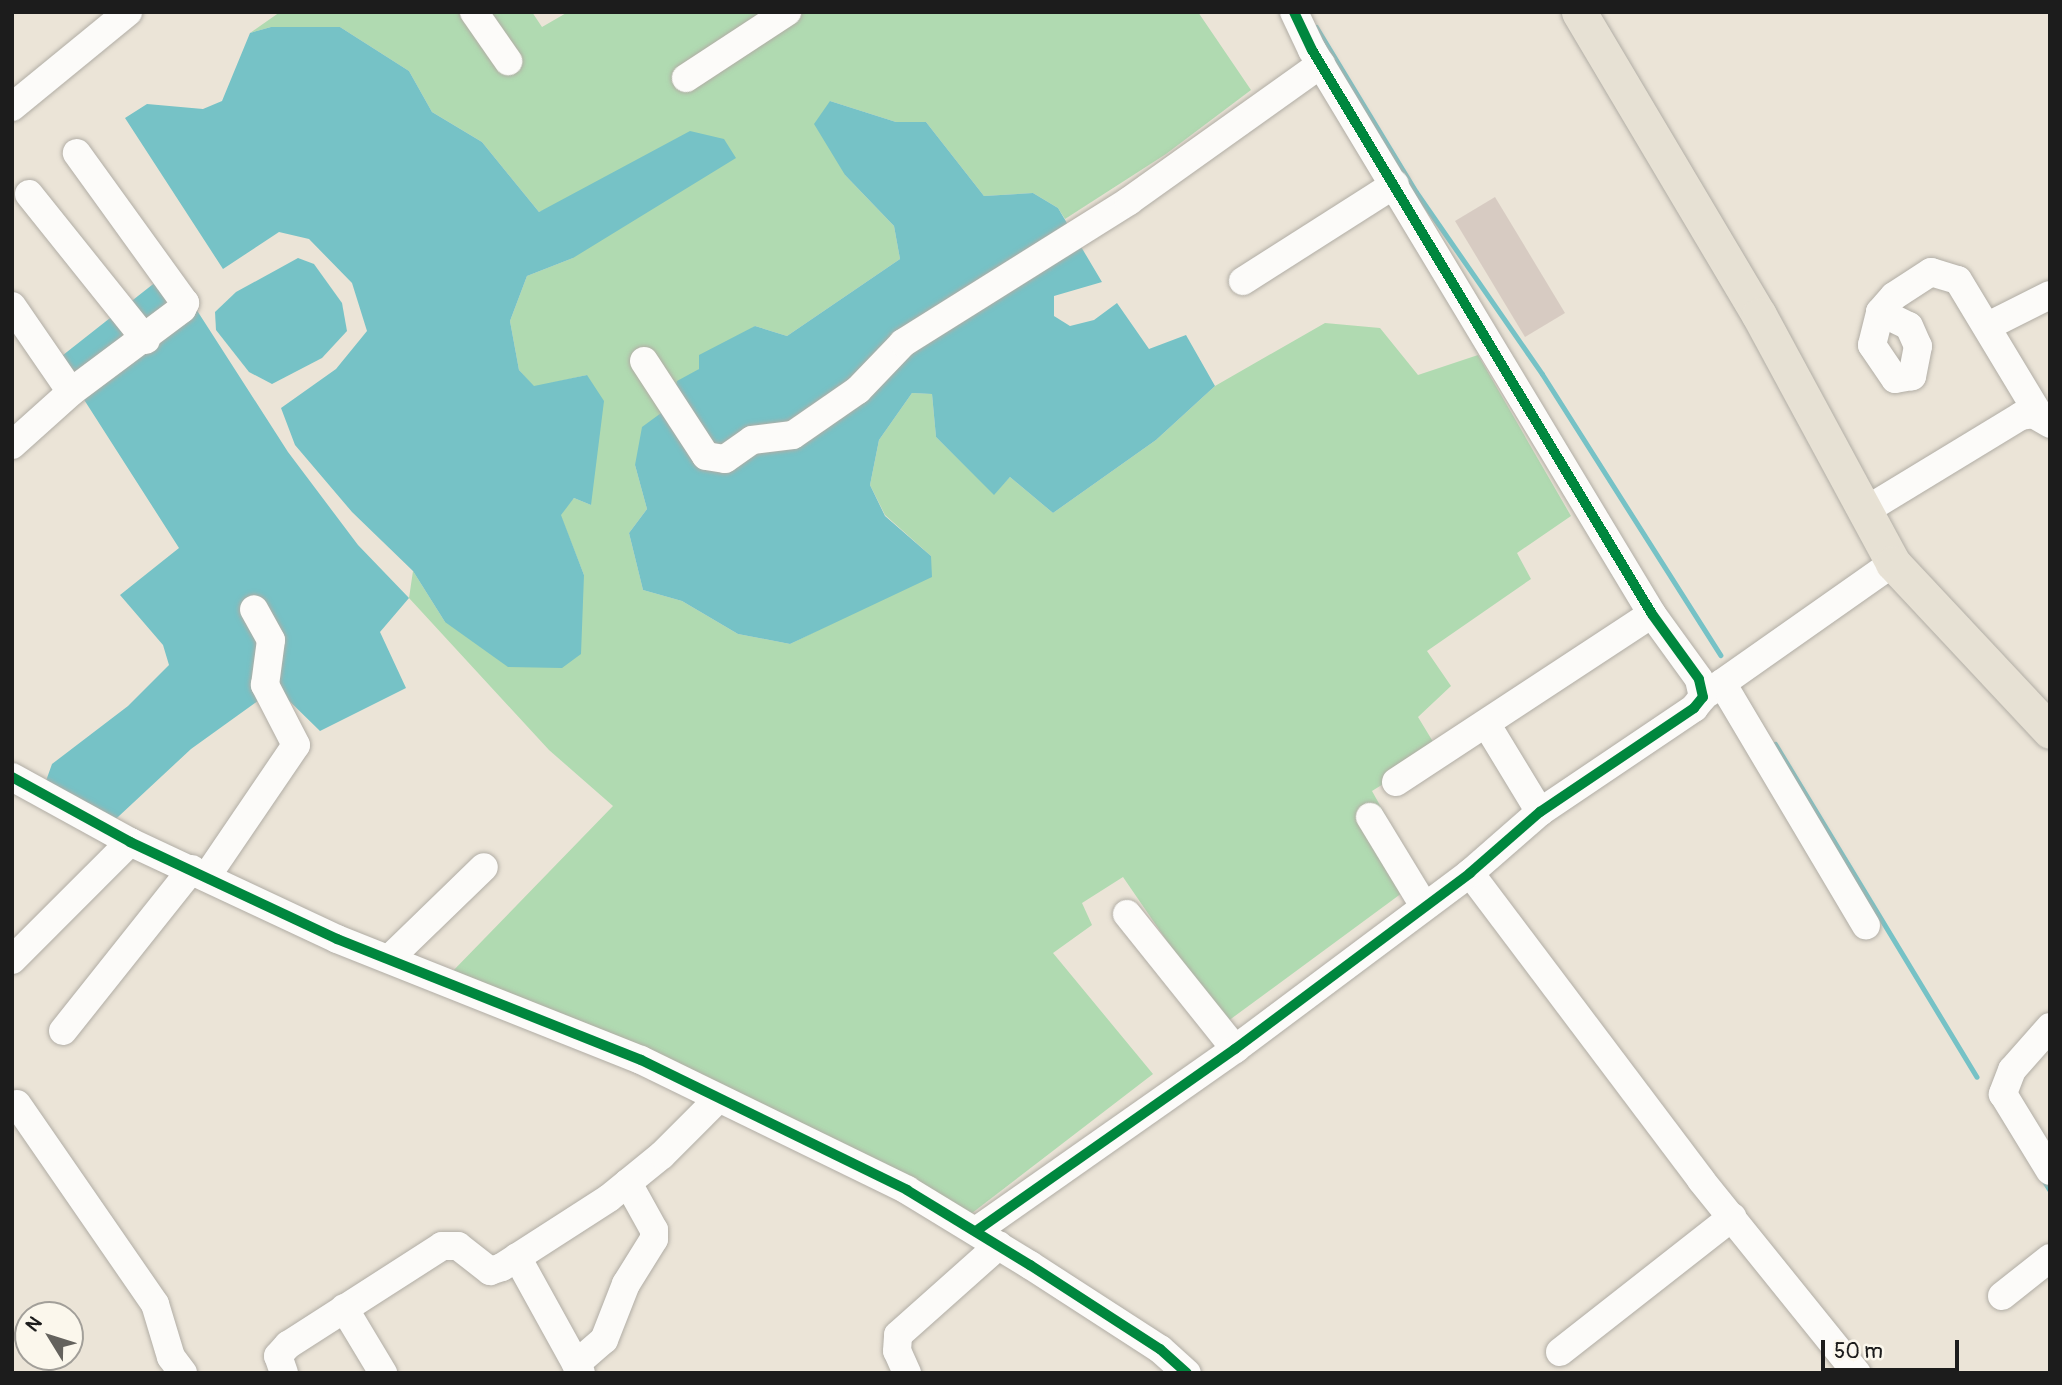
<!DOCTYPE html>
<style>
body{margin:0}
#map{position:relative;width:2062px;height:1385px;overflow:hidden;background:#ebe4d7;font-family:Pangolin,sans-serif}
div>[style]{position:absolute}
.green>*{inset:0;background:#b0dab1}
.water>*{inset:0;background:#76c2c6}
.stream>*{height:5px;margin:-2.5px;padding:0 2.5px;transform-origin:2.5px;border-radius:2.5px;background:#76c2c6}
.building>*{inset:0;background:#d7cbc2}
.roads{filter:drop-shadow(0 0 2px #b1ada5) drop-shadow(0 0 2px #b1ada5)}
.minor>*{height:28px;margin:-14px;padding:0 14px;transform-origin:14px;border-radius:14px;background:#fcfbf9}
.major>*{height:35px;margin:-17.5px;padding:0 17.5px;transform-origin:17.5px;border-radius:17.5px;background:#e7e1d4}
.cycleway>*{height:10px;margin:-5px;padding:0 5px;transform-origin:5px;border-radius:5px;background:#00873e}
span{translate:-50% -50%;white-space:nowrap;text-align:center;line-height:1.15;-webkit-text-stroke:6px #fbf7ec;paint-order:stroke}
.frame{position:absolute;inset:0;border:14px solid #1c1c1c;pointer-events:none}
.north{position:absolute;left:14px;top:1301px;width:70px;height:70px;box-sizing:border-box;background:#fbf7ec;border:2px solid #a29f99;border-radius:50%;rotate:308deg;font-size:19px;font-weight:700;line-height:28px;text-align:center;color:#1c1c1c}
.north::after{content:'';display:block;margin:auto;width:24px;height:32px;background:#64625d;clip-path:polygon(50% 0,100% 100%,50% 72%,0 100%)}
.scale{position:absolute;left:1821px;top:1340px;width:138px;height:32px;box-sizing:border-box;border:4px solid #1c1c1c;border-top:0;padding-left:9px;font-size:21px;line-height:24px;white-space:nowrap;color:#1c1c1c;-webkit-text-stroke:5px #fbf7ec;paint-order:stroke}
</style>
<div id="map">
<div class="green">
<div style="clip-path:polygon(280px 12px,532px 12px,542px 27px,568px 12px,1198px 12px,1251px 90px,1166px 154px,1065px 219px,1058px 208px,1033px 193px,984px 196px,926px 122px,896px 122px,830px 101px,845px 175px,894px 226px,900px 259px,787px 336px,755px 326px,699px 369px,635px 465px,647px 509px,629px 533px,643px 590px,682px 601px,738px 634px,790px 644px,855px 612px,931px 556px,885px 515px,870px 485px,879px 440px,912px 393px,932px 394px,936px 437px,994px 494px,1010px 477px,1053px 513px,1156px 440px,1215px 386px,1325px 323px,1380px 328px,1418px 375px,1478px 355px,1571px 516px,1517px 553px,1531px 579px,1427px 651px,1451px 686px,1418px 717px,1438px 750px,1372px 791px,1421px 879px,1224px 1024px,1123px 877px,1082px 903px,1092px 925px,1053px 953px,1153px 1074px,963px 1220px,449px 975px,613px 806px,549px 750px,409px 598px,413px 571px,445px 622px,584px 575px,560px 514px,574px 498px,591px 505px,587px 375px,534px 387px,519px 370px,510px 321px,527px 276px,573px 258px,559px 205px,539px 212px,482px 142px,432px 112px,409px 71px,340px 27px,271px 27px,250px 33px)"></div>
</div>
<div class="water">
<div style="clip-path:polygon(271px 27px,340px 27px,409px 71px,432px 112px,482px 142px,539px 212px,690px 131px,724px 139px,736px 158px,573px 258px,527px 276px,510px 321px,519px 370px,534px 386px,587px 375px,604px 401px,591px 505px,574px 498px,561px 515px,584px 575px,581px 654px,562px 668px,508px 667px,445px 622px,413px 571px,352px 512px,295px 445px,281px 408px,336px 369px,367px 331px,352px 283px,309px 239px,279px 232px,223px 269px,125px 118px,147px 104px,203px 109px,222px 101px,250px 33px)"></div>
<div style="clip-path:polygon(830px 101px,896px 122px,926px 122px,984px 196px,1033px 193px,1058px 208px,1102px 282px,1054px 296px,1054px 316px,1070px 326px,1094px 320px,1117px 303px,1149px 349px,1186px 335px,1215px 386px,1156px 440px,1053px 513px,1010px 477px,994px 495px,936px 437px,932px 394px,912px 393px,879px 440px,870px 485px,885px 516px,931px 556px,932px 577px,790px 644px,738px 634px,682px 601px,643px 590px,629px 533px,647px 509px,635px 465px,642px 427px,672px 405px,677px 381px,699px 369px,699px 355px,755px 326px,787px 336px,900px 259px,894px 226px,845px 175px,814px 124px)"></div>
<div style="clip-path:polygon(298px 258px,314px 264px,342px 303px,347px 331px,322px 358px,272px 384px,249px 372px,216px 330px,215px 312px,236px 292px)"></div>
<div style="clip-path:polygon(171px 270px,288px 452px,358px 545px,409px 598px,380px 632px,406px 688px,320px 731px,276px 688px,191px 749px,104px 830px,42px 792px,52px 764px,128px 706px,169px 665px,163px 645px,120px 595px,179px 548px,58px 359px)"></div>
</div>
<div class="stream">
<div style="left:1316px;top:27px;width:193px;rotate:58.8deg"></div>
<div style="left:1416px;top:192px;width:221px;rotate:55.3deg"></div>
<div style="left:1542px;top:374px;width:333px;rotate:57.6deg"></div>
<div style="left:1775px;top:744px;width:389px;rotate:58.8deg"></div>
<div style="left:2042px;top:1178px;width:15px;rotate:58deg"></div>
</div>
<div class="building">
<div style="clip-path:polygon(1495px 197px,1565px 313px,1525px 337px,1455px 221px)"></div>
</div>
<div class="roads">
<div class="minor">
<div style="left:474px;top:12px;width:60px;rotate:55.2deg"></div>
<div style="left:686px;top:78px;width:121px;rotate:-33.2deg"></div>
<div style="left:12px;top:107px;width:150px;rotate:-39.3deg"></div>
<div style="left:29px;top:194px;width:187px;rotate:51.3deg"></div>
<div style="left:1243px;top:281px;width:180px;rotate:-32.5deg"></div>
<div style="left:12px;top:306px;width:104px;rotate:55.5deg"></div>
<div style="left:71px;top:392px;width:139px;rotate:-36.8deg"></div>
<div style="left:182px;top:309px;width:7px;rotate:-63deg"></div>
<div style="left:185px;top:303px;width:185px;rotate:-125.8deg"></div>
<div style="left:1880px;top:312px;width:32px;rotate:26deg"></div>
<div style="left:1909px;top:326px;width:22px;rotate:66deg"></div>
<div style="left:1918px;top:346px;width:31px;rotate:101deg"></div>
<div style="left:1912px;top:376px;width:17px;rotate:170deg"></div>
<div style="left:1895px;top:379px;width:41px;rotate:-124.1deg"></div>
<div style="left:1872px;top:345px;width:34px;rotate:-76deg"></div>
<div style="left:1880px;top:312px;width:21px;rotate:-49deg"></div>
<div style="left:1894px;top:296px;width:44px;rotate:-33deg"></div>
<div style="left:1931px;top:272px;width:28px;rotate:17deg"></div>
<div style="left:1958px;top:280px;width:159px;rotate:58.9deg"></div>
<div style="left:1988px;top:326px;width:69px;rotate:-26.6deg"></div>
<div style="left:644px;top:361px;width:113px;rotate:56.9deg"></div>
<div style="left:706px;top:456px;width:19px;rotate:9deg"></div>
<div style="left:725px;top:459px;width:33px;rotate:-35deg"></div>
<div style="left:752px;top:440px;width:41px;rotate:-7deg"></div>
<div style="left:793px;top:435px;width:79px;rotate:-34.7deg"></div>
<div style="left:858px;top:390px;width:65px;rotate:-46.2deg"></div>
<div style="left:903px;top:343px;width:267px;rotate:-32.1deg"></div>
<div style="left:1129px;top:201px;width:236px;rotate:-35.5deg"></div>
<div style="left:12px;top:445px;width:79px;rotate:-41.9deg"></div>
<div style="left:1863px;top:512px;width:185px;rotate:-31.3deg"></div>
<div style="left:2021px;top:416px;width:12px;rotate:-9deg"></div>
<div style="left:2033px;top:414px;width:20px;rotate:30deg"></div>
<div style="left:1722px;top:683px;width:282px;rotate:59.3deg"></div>
<div style="left:1708px;top:693px;width:226px;rotate:-35.1deg"></div>
<div style="left:1487px;top:725px;width:102px;rotate:58.7deg"></div>
<div style="left:12px;top:777px;width:135px;rotate:28.8deg"></div>
<div style="left:130px;top:842px;width:229px;rotate:25.1deg"></div>
<div style="left:337px;top:939px;width:327px;rotate:21.7deg"></div>
<div style="left:641px;top:1060px;width:296px;rotate:26deg"></div>
<div style="left:907px;top:1190px;width:144px;rotate:31.4deg"></div>
<div style="left:1030px;top:1265px;width:155px;rotate:32.9deg"></div>
<div style="left:1160px;top:1349px;width:36px;rotate:42deg"></div>
<div style="left:1396px;top:782px;width:306px;rotate:-33.3deg"></div>
<div style="left:1370px;top:817px;width:102px;rotate:58.7deg"></div>
<div style="left:1470px;top:873px;width:384px;rotate:53deg"></div>
<div style="left:1701px;top:1180px;width:248px;rotate:51.1deg"></div>
<div style="left:207px;top:876px;width:158px;rotate:-55.8deg"></div>
<div style="left:296px;top:745px;width:68px;rotate:-117.3deg"></div>
<div style="left:265px;top:685px;width:45px;rotate:-82.4deg"></div>
<div style="left:271px;top:640px;width:35px;rotate:-119deg"></div>
<div style="left:1127px;top:914px;width:173px;rotate:51.3deg"></div>
<div style="left:389px;top:959px;width:132px;rotate:-44.1deg"></div>
<div style="left:12px;top:960px;width:167px;rotate:-45deg"></div>
<div style="left:2050px;top:1027px;width:57px;rotate:131.5deg"></div>
<div style="left:2012px;top:1070px;width:26px;rotate:111deg"></div>
<div style="left:2003px;top:1094px;width:90px;rotate:58.6deg"></div>
<div style="left:63px;top:1031px;width:207px;rotate:-51.5deg"></div>
<div style="left:17px;top:1104px;width:243px;rotate:55.4deg"></div>
<div style="left:155px;top:1304px;width:55px;rotate:73.2deg"></div>
<div style="left:171px;top:1357px;width:20px;rotate:53deg"></div>
<div style="left:976px;top:1231px;width:317px;rotate:-35.1deg"></div>
<div style="left:1235px;top:1049px;width:294px;rotate:-36.8deg"></div>
<div style="left:1470px;top:873px;width:93px;rotate:-41.1deg"></div>
<div style="left:1540px;top:812px;width:186px;rotate:-34deg"></div>
<div style="left:1694px;top:708px;width:14px;rotate:-51deg"></div>
<div style="left:1703px;top:697px;width:18px;rotate:-103deg"></div>
<div style="left:1699px;top:679px;width:80px;rotate:-125.9deg"></div>
<div style="left:1652px;top:614px;width:659px;rotate:-121.08deg"></div>
<div style="left:1312px;top:50px;width:42px;rotate:-115.3deg"></div>
<div style="left:517px;top:1257px;width:132px;rotate:61.1deg"></div>
<div style="left:2002px;top:1296px;width:61px;rotate:-38.4deg"></div>
<div style="left:344px;top:1308px;width:76px;rotate:59deg"></div>
<div style="left:1560px;top:1352px;width:219px;rotate:-38.1deg"></div>
<div style="left:576px;top:1364px;width:37px;rotate:-41deg"></div>
<div style="left:604px;top:1340px;width:60px;rotate:-68.6deg"></div>
<div style="left:626px;top:1284px;width:53px;rotate:-58.1deg"></div>
<div style="left:654px;top:1239px;width:9px;rotate:-90deg"></div>
<div style="left:654px;top:1230px;width:54px;rotate:-119deg"></div>
<div style="left:284px;top:1373px;width:18px;rotate:-109deg"></div>
<div style="left:278px;top:1356px;width:15px;rotate:-48deg"></div>
<div style="left:288px;top:1345px;width:183px;rotate:-32.7deg"></div>
<div style="left:442px;top:1246px;width:16px"></div>
<div style="left:458px;top:1246px;width:41px;rotate:38deg"></div>
<div style="left:490px;top:1271px;width:13px;rotate:-18deg"></div>
<div style="left:502px;top:1267px;width:127px;rotate:-32.8deg"></div>
<div style="left:609px;top:1198px;width:68px;rotate:-39.1deg"></div>
<div style="left:662px;top:1155px;width:78px;rotate:-45deg"></div>
<div style="left:907px;top:1373px;width:24px;rotate:-114deg"></div>
<div style="left:897px;top:1351px;width:16px;rotate:-86deg"></div>
<div style="left:898px;top:1335px;width:135px;rotate:-41.7deg"></div>
</div>
<div class="major">
<div style="left:1579px;top:12px;width:352px;rotate:59.3deg"></div>
<div style="left:1759px;top:315px;width:282px;rotate:61.6deg"></div>
<div style="left:1893px;top:563px;width:230px;rotate:46.9deg"></div>
</div>
</div>
<div class="cycleway">
<div style="left:12px;top:777px;width:135px;rotate:28.8deg"></div>
<div style="left:130px;top:842px;width:229px;rotate:25.1deg"></div>
<div style="left:337px;top:939px;width:327px;rotate:21.7deg"></div>
<div style="left:641px;top:1060px;width:296px;rotate:26deg"></div>
<div style="left:907px;top:1190px;width:144px;rotate:31.4deg"></div>
<div style="left:1030px;top:1265px;width:155px;rotate:32.9deg"></div>
<div style="left:1160px;top:1349px;width:36px;rotate:42deg"></div>
<div style="left:976px;top:1231px;width:317px;rotate:-35.1deg"></div>
<div style="left:1235px;top:1049px;width:294px;rotate:-36.8deg"></div>
<div style="left:1470px;top:873px;width:93px;rotate:-41.1deg"></div>
<div style="left:1540px;top:812px;width:186px;rotate:-34deg"></div>
<div style="left:1694px;top:708px;width:14px;rotate:-51deg"></div>
<div style="left:1703px;top:697px;width:18px;rotate:-103deg"></div>
<div style="left:1699px;top:679px;width:80px;rotate:-125.9deg"></div>
<div style="left:1652px;top:614px;width:659px;rotate:-121.08deg"></div>
<div style="left:1312px;top:50px;width:42px;rotate:-115.3deg"></div>
</div>
<div class="frame"></div>
<div class="north">N</div>
<div class="scale">50 m</div>
</div>
